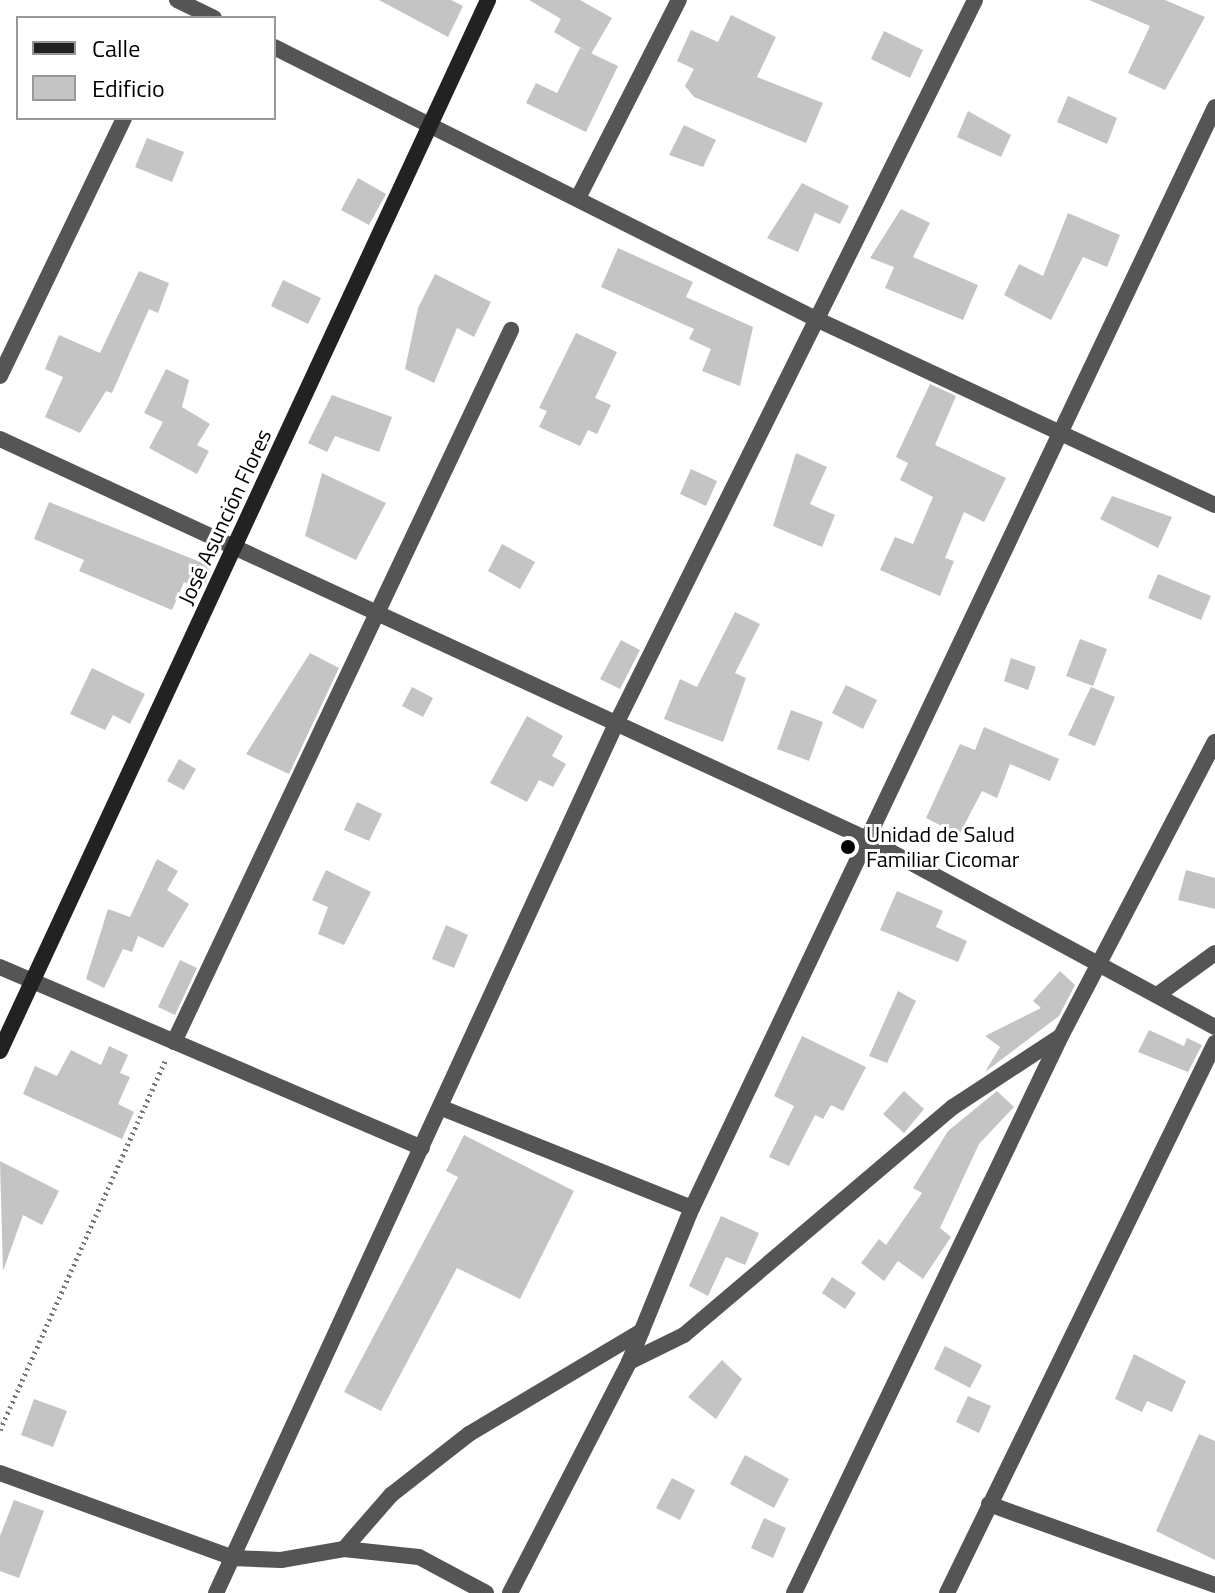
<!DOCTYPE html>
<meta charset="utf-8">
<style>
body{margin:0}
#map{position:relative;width:1215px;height:1593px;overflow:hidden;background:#fff;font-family:"Titillium Web",sans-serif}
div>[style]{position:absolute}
.building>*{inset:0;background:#c4c4c4}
.path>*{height:5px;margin-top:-2.5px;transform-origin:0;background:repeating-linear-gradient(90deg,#777 0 2px,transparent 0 6px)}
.street>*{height:16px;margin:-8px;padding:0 8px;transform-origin:8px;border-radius:8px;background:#555}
.secondary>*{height:16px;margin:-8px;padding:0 8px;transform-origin:8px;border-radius:8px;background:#222}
.dots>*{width:22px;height:22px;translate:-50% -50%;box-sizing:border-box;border:4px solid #fff;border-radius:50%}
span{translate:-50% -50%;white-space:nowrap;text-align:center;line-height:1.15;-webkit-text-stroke:6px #fff;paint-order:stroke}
.street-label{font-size:22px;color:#000}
.poi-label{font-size:22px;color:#000}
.left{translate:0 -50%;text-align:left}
.legend{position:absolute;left:16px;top:16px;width:260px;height:104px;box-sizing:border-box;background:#fff;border:2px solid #999;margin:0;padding:10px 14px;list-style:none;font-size:24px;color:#000}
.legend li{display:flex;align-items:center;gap:16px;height:40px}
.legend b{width:40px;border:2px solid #999}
</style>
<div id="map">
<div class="building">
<div style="clip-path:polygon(379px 0,451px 0,463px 6px,448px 37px)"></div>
<div style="clip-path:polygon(529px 0,580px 0,612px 18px,591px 54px,554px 32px,561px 19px)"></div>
<div style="clip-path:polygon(1089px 0,1165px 0,1205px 17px,1165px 90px,1128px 73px,1150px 26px)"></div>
<div style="clip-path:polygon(731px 15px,776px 37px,757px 77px,823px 103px,806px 143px,694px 97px,685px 86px,694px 69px,677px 61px,691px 30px,718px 42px)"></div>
<div style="clip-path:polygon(884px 31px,923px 50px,910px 78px,871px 59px)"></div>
<div style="clip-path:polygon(580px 48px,618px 66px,586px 132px,526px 103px,536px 83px,557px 93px)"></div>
<div style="clip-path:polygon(1068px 96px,1117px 118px,1107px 144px,1057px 122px)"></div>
<div style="clip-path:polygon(968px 111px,1011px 135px,1001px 157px,957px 137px)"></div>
<div style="clip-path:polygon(684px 125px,716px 140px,703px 167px,669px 155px)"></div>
<div style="clip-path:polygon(147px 138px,184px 152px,172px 182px,135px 167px)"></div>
<div style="clip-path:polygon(358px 178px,386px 194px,369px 225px,341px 210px)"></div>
<div style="clip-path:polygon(802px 183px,849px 206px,840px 224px,815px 213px,798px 252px,767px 238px)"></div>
<div style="clip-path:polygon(901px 209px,930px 223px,913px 257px,978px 285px,963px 320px,885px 288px,894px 267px,870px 258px)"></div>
<div style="clip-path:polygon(1068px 213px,1120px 235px,1107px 267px,1083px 257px,1051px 320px,1004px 295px,1019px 264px,1043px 276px)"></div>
<div style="clip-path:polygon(618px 248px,693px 282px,686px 297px,753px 327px,740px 386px,702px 371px,711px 349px,689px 339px,694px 329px,601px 287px)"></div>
<div style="clip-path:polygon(139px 271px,169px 283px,158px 313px,149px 309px,112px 393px,106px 391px,80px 433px,45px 417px,63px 377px,45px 369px,59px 335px,100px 353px)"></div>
<div style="clip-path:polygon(435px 274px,491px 302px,474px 337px,457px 328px,434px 383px,405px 369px,418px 308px)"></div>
<div style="clip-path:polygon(283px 280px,321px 298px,308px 324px,271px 306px)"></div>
<div style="clip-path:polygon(576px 333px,617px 352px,595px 398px,611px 405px,597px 434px,588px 430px,580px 446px,539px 427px,547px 411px,539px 408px)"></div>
<div style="clip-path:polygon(166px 369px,189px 380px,182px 407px,210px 424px,197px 445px,209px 451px,197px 474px,149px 448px,163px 422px,144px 413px)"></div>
<div style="clip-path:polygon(930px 384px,956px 396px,935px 445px,1006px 478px,984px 522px,964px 512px,945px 558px,954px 561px,940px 596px,880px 570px,895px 537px,913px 544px,933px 497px,900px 480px,908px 463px,896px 457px)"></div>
<div style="clip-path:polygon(332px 395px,392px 417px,379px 452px,335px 436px,327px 452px,308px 443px)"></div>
<div style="clip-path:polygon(796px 453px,827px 467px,810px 504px,835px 515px,822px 547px,773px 526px)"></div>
<div style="clip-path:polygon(691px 469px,717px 481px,706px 506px,680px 494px)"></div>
<div style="clip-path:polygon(322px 473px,386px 503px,356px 560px,305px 536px)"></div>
<div style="clip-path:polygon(1112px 496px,1172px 517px,1158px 548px,1100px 519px)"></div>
<div style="clip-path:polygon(49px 502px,213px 567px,202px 590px,184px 582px,172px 610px,79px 571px,84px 560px,34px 539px)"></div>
<div style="clip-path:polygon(502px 544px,535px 562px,520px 589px,488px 571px)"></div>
<div style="clip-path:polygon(1158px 574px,1211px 596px,1201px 620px,1148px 598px)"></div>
<div style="clip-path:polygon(735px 612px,760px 624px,735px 673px,746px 678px,723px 742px,664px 719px,680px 679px,697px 687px)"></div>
<div style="clip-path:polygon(1080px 639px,1107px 649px,1093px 686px,1066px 676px)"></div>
<div style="clip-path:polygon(621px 640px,640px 650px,620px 689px,600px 679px)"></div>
<div style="clip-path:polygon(310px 653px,339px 668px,289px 774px,246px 754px)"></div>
<div style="clip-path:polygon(1011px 658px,1036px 667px,1028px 690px,1004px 681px)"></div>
<div style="clip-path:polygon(92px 668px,145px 694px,130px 724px,113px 715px,105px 730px,70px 714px)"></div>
<div style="clip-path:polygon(846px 685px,877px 700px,863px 729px,832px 713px)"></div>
<div style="clip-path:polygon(412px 687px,433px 698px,423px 717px,402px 706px)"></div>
<div style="clip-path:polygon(1091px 687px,1115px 697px,1095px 746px,1068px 735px)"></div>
<div style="clip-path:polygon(791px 710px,823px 722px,809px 761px,777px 749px)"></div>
<div style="clip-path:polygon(527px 716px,563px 736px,552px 756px,566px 764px,553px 787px,539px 780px,527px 802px,490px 783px)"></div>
<div style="clip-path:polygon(984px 727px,1059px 759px,1050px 781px,1010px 764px,997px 798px,982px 791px,959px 835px,926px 818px,960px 744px,975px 750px)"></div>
<div style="clip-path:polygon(179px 759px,196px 769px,184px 790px,167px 781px)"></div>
<div style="clip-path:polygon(357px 802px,382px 814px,369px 841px,344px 830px)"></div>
<div style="clip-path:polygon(157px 859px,178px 871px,167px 890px,189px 904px,163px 948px,138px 936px,132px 952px,123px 949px,104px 988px,86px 979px,108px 909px,130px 917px)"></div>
<div style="clip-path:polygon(326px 870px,371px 892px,344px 945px,318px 934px,328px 907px,312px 900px)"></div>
<div style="clip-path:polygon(1186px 870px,1215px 878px,1215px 909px,1178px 900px)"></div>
<div style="clip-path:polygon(897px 891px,943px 911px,936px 927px,967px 941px,958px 962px,880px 930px)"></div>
<div style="clip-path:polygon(446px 925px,468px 935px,454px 968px,432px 959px)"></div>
<div style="clip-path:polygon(180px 960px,197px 968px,175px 1015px,158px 1007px)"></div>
<div style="clip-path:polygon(1060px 971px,1075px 985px,1059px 1016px,985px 1072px,1000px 1047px,985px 1036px,1041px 1008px,1033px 1001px)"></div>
<div style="clip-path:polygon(898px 991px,916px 1001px,887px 1063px,869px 1056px)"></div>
<div style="clip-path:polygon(1149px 1030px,1184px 1046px,1187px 1038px,1202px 1045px,1188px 1072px,1138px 1052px)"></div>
<div style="clip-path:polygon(802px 1036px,866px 1067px,843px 1111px,831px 1105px,823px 1119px,815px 1115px,789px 1166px,769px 1157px,794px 1106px,774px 1096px)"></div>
<div style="clip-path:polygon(109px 1046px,128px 1055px,120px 1073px,130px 1077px,118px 1104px,134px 1112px,122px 1139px,23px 1094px,35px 1066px,57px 1076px,71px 1050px,101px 1065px)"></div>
<div style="clip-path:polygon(904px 1091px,924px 1109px,904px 1133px,883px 1114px)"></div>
<div style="clip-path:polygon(997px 1091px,1014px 1107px,979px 1144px,940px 1228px,951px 1237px,923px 1279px,898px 1261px,884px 1281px,861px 1263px,879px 1239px,886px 1245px,922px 1193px,913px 1188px,948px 1131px)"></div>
<div style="clip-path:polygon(464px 1135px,574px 1191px,520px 1299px,457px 1268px,381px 1411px,344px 1392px,458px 1177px,446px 1171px)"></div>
<div style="clip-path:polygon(0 1161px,59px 1191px,42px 1225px,23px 1215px,3px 1271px)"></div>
<div style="clip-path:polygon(721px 1216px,759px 1233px,745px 1265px,726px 1257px,708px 1296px,689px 1286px)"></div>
<div style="clip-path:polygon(832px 1277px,856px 1293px,845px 1309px,822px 1293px)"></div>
<div style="clip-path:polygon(945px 1346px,982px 1365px,970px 1388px,934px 1369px)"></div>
<div style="clip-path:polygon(1134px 1354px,1186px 1381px,1172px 1412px,1147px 1401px,1142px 1412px,1115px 1399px)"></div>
<div style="clip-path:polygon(722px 1360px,742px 1379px,716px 1419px,688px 1397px)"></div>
<div style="clip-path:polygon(968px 1396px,991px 1406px,979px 1433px,956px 1422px)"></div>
<div style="clip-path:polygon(34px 1399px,67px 1411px,53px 1447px,21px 1435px)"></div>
<div style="clip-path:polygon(1199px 1434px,1215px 1441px,1215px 1560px,1156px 1531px)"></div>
<div style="clip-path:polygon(745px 1455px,789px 1479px,774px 1508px,730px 1484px)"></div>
<div style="clip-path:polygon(672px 1478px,695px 1490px,680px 1520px,656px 1508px)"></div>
<div style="clip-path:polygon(14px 1500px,44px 1511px,19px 1578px,0 1571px,0 1536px)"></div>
<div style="clip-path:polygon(764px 1518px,786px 1528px,773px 1558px,751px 1548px)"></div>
</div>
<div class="path">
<div style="left:0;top:1430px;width:406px;rotate:-65.9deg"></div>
</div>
<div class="street">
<div style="left:177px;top:0;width:41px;rotate:25.9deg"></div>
<div style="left:274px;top:47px;width:606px;rotate:26.65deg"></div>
<div style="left:816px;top:319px;width:440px;rotate:25deg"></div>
<div style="left:579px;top:196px;width:220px;rotate:-63deg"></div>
<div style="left:0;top:376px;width:286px;rotate:-64.3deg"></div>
<div style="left:0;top:439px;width:957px;rotate:24.77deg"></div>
<div style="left:869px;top:840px;width:393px;rotate:28.4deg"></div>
<div style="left:0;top:967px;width:459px;rotate:23.2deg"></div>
<div style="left:1160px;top:993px;width:68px;rotate:-36deg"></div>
<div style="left:174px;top:1042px;width:788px;rotate:-64.67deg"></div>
<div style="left:442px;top:1108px;width:269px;rotate:21.8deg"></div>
<div style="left:629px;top:1362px;width:61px;rotate:-26.1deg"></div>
<div style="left:684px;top:1335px;width:353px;rotate:-40.3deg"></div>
<div style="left:953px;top:1107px;width:129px;rotate:-33.3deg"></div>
<div style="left:0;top:1473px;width:248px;rotate:20deg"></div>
<div style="left:233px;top:1558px;width:48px;rotate:2.4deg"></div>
<div style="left:281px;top:1560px;width:64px;rotate:-9.9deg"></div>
<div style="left:344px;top:1549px;width:72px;rotate:-49deg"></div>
<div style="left:391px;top:1495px;width:99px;rotate:-38deg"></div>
<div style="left:469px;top:1434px;width:201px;rotate:-30.8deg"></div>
<div style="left:989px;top:1504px;width:240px;rotate:19.7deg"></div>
<div style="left:344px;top:1549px;width:75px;rotate:6.1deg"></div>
<div style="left:419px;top:1557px;width:76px;rotate:28.2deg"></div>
<div style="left:216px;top:1593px;width:954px;rotate:-65.29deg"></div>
<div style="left:615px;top:726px;width:810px;rotate:-63.62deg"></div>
<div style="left:510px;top:1593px;width:260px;rotate:-62.7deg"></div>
<div style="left:629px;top:1362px;width:166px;rotate:-67.8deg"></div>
<div style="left:692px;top:1208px;width:1219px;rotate:-64.59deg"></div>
<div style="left:794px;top:1593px;width:618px;rotate:-64.39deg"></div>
<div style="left:1061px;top:1036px;width:332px;rotate:-62.4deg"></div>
<div style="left:947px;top:1593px;width:612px;rotate:-64.02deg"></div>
</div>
<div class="secondary">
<div style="left:0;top:1051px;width:1159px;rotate:-65.09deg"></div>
</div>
<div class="dots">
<div style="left:848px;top:847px;background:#000"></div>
</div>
<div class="street-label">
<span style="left:225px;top:517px;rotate:-65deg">José Asunción Flores</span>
</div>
<div class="poi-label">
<span class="left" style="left:866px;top:847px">Unidad de Salud<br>Familiar Cicomar</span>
</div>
<ul class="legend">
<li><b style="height:10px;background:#222"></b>Calle</li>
<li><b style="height:22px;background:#c4c4c4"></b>Edificio</li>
</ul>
</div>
